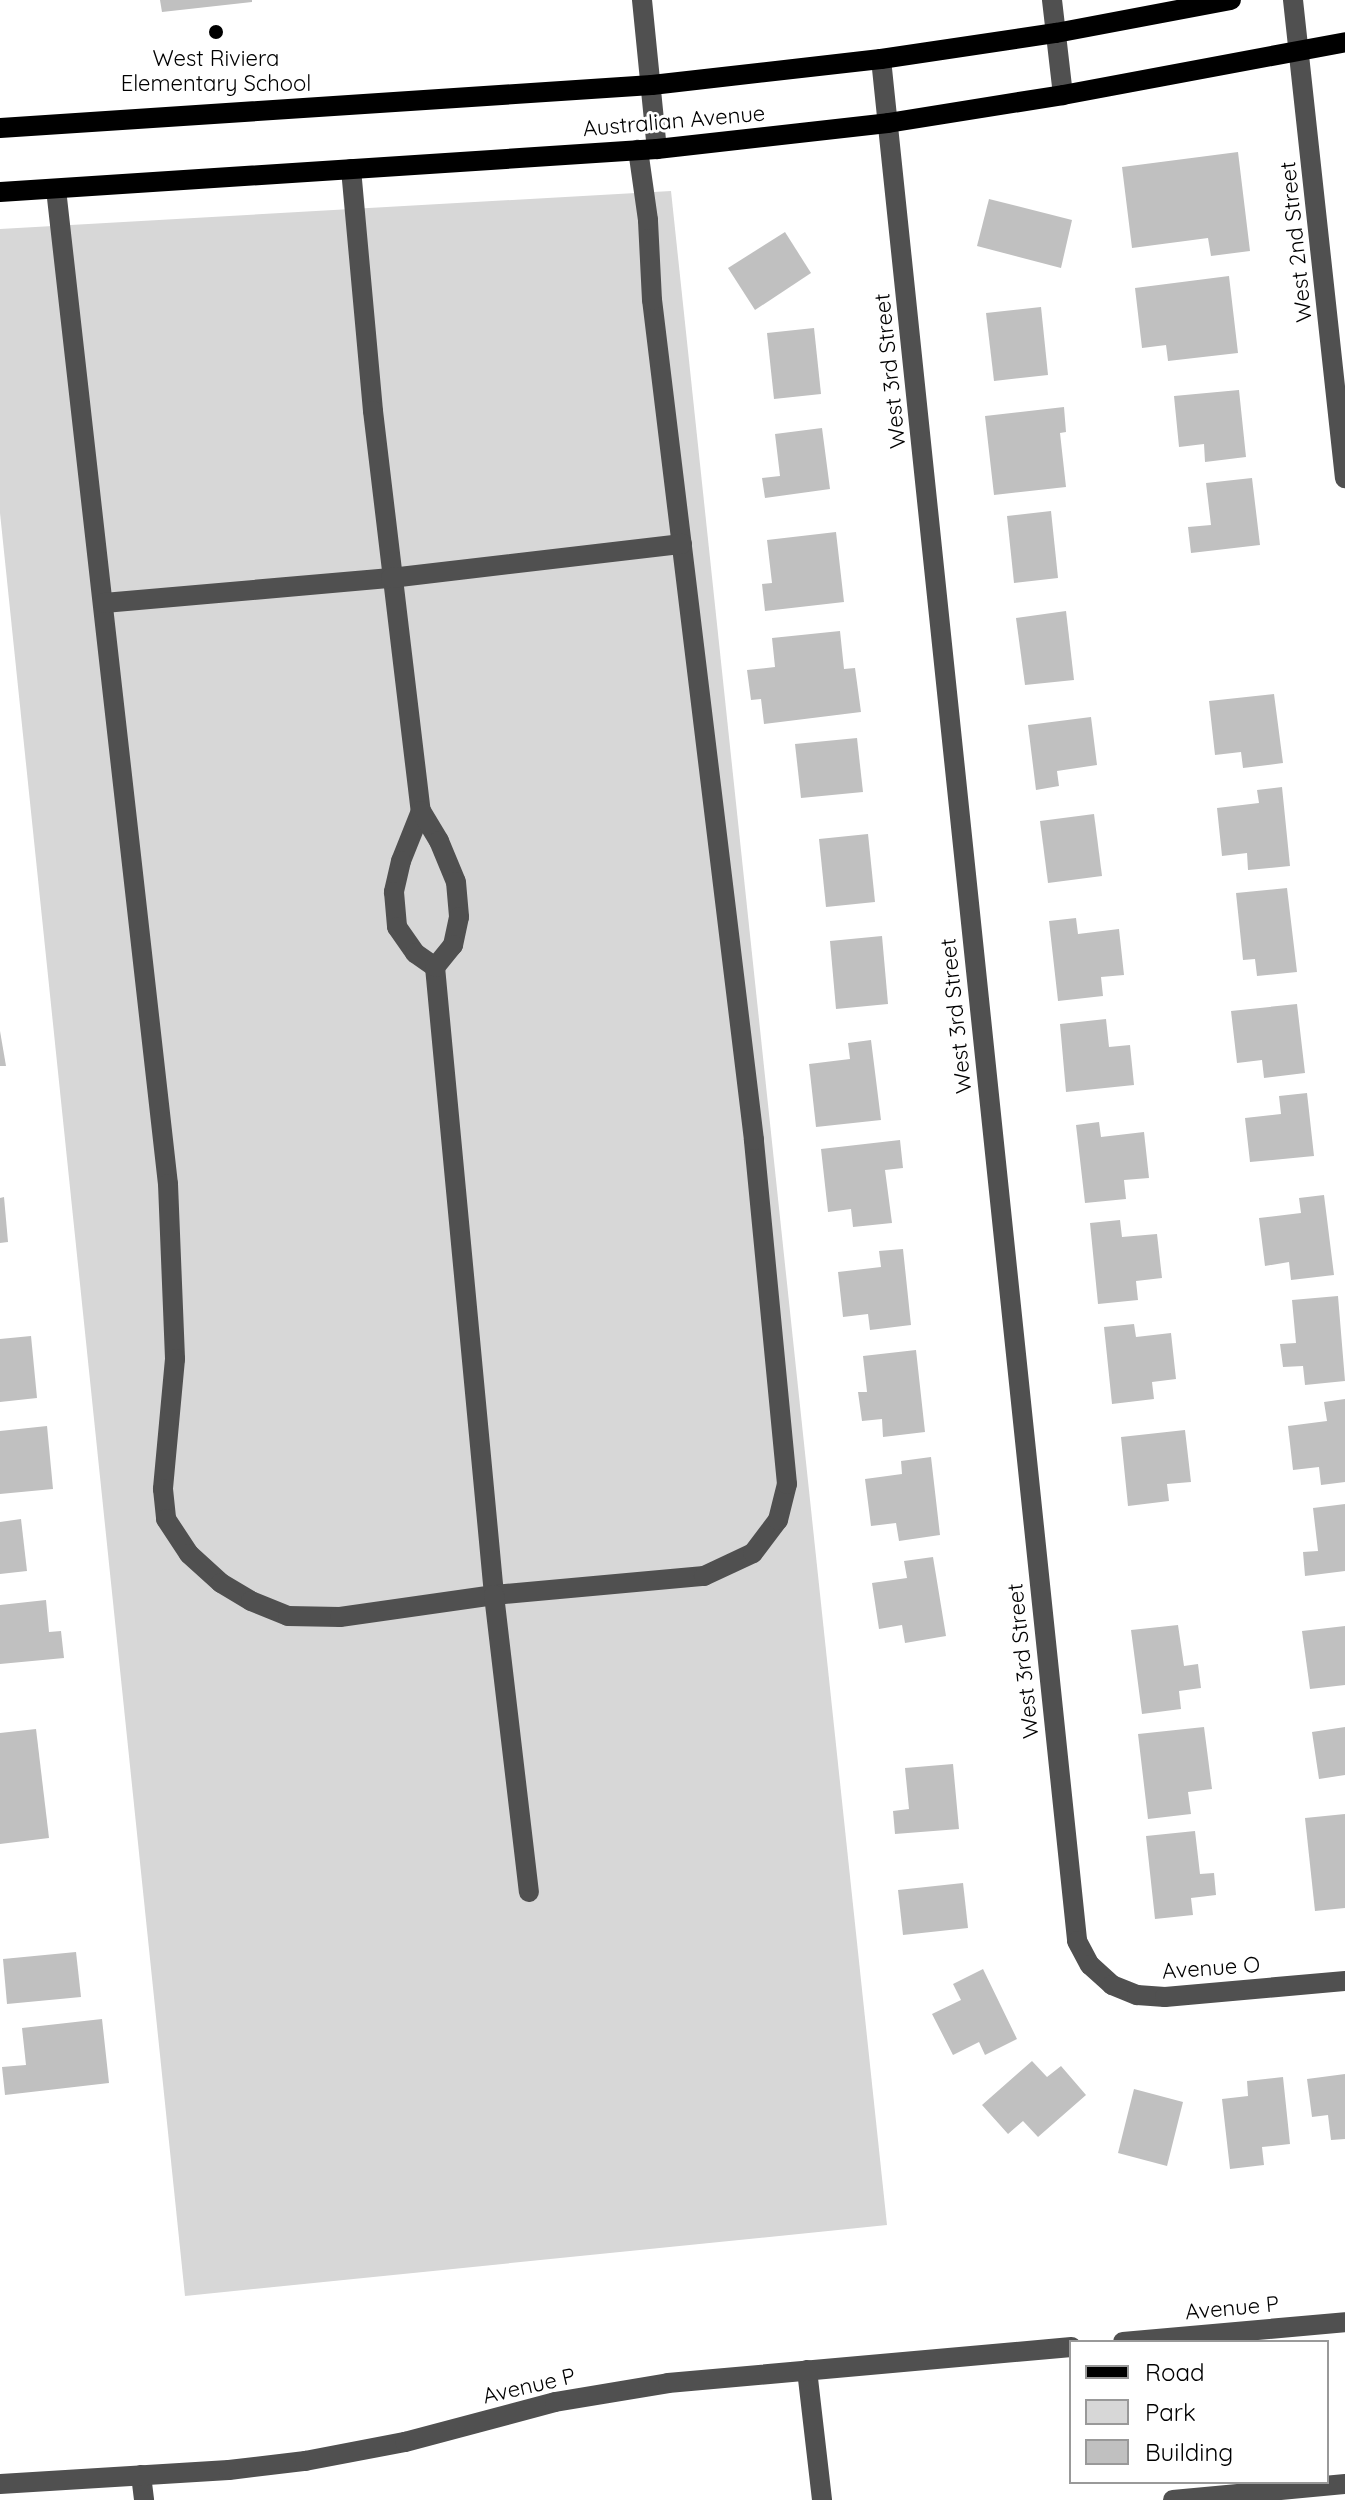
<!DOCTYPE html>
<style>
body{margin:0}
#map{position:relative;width:1345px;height:2500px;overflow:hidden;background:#fff;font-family:Quicksand,sans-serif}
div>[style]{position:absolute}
.green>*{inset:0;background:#d7d7d7}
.building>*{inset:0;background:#c0c0c0}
.minor>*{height:20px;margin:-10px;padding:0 10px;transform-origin:10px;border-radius:10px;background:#505050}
.major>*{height:20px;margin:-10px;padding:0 10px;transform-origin:10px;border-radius:10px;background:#000}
.dots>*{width:22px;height:22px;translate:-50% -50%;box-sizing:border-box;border:4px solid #fff;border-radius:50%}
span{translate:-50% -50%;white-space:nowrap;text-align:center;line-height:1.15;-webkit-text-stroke:6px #fff;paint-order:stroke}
.poi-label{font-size:22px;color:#000}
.street-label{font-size:22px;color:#000}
.legend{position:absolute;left:1069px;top:2340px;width:260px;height:144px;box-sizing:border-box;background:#fff;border:2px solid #999;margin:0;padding:10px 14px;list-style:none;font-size:24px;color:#000}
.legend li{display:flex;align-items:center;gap:16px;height:40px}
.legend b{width:40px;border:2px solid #999}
</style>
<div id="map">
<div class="green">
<div style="clip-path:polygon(671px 191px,887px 2225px,185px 2296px,0 513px,0 229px)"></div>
</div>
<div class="building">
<div style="clip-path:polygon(160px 0,252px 0,252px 2px,162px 12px)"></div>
<div style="clip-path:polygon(1238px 152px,1250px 251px,1211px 256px,1208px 238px,1132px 248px,1122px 167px)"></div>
<div style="clip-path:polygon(989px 199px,1072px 220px,1061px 268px,977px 246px)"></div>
<div style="clip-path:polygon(785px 232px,811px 273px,755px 310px,728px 268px)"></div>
<div style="clip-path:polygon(1229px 276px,1238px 353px,1168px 361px,1166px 345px,1142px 348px,1135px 288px)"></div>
<div style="clip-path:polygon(1041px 307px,1048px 375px,994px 381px,986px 313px)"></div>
<div style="clip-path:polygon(814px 328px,821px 394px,774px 399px,767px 333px)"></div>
<div style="clip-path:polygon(1239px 390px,1246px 457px,1205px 462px,1204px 444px,1179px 447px,1174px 396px)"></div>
<div style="clip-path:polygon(1064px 407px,1066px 432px,1060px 433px,1066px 487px,994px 495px,985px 416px)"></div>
<div style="clip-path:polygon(822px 428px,830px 489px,765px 498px,762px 478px,780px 476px,775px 434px)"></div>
<div style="clip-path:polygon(1252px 478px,1260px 545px,1191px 553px,1188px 527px,1211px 525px,1206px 483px)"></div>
<div style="clip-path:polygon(1051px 511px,1058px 578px,1014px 583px,1007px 516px)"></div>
<div style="clip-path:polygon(836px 532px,844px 602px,765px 611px,762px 584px,772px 583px,767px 540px)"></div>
<div style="clip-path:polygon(1066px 611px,1074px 680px,1025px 685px,1016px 618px)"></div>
<div style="clip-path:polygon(840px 631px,844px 669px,855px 668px,861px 712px,764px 724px,761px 699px,751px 700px,747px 670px,775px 667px,772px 638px)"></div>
<div style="clip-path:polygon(1274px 694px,1283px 763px,1243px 768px,1241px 752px,1215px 755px,1209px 701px)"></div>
<div style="clip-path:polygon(1091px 717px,1097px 765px,1057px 771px,1059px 786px,1036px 790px,1028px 725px)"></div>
<div style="clip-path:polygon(857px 738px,863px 792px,801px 798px,795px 744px)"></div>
<div style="clip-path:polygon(1282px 787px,1290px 866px,1248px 870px,1247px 853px,1222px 856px,1217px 808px,1259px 803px,1257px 790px)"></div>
<div style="clip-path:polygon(1094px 814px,1102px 876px,1048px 883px,1040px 821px)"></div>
<div style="clip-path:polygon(868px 834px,875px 902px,826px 907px,819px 839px)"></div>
<div style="clip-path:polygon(1287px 888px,1297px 972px,1257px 976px,1255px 959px,1243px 960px,1236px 893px)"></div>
<div style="clip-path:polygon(1076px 918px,1078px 934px,1119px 929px,1124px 975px,1101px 977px,1103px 996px,1058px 1001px,1049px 921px)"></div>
<div style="clip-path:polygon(882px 936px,888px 1004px,836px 1009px,830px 941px)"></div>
<div style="clip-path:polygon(1297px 1004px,1305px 1073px,1264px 1078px,1262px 1060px,1237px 1063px,1231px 1011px)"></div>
<div style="clip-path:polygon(1106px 1019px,1109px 1047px,1130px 1045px,1134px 1085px,1066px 1092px,1060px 1024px)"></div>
<div style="clip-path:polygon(0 1031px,6px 1066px,0 1066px)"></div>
<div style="clip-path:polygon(871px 1040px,881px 1120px,816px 1127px,809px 1064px,850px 1059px,848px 1043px)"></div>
<div style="clip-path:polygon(1307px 1093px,1314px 1156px,1250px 1162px,1245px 1118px,1281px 1114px,1279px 1096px)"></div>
<div style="clip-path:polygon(1099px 1122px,1101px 1137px,1144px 1132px,1149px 1178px,1124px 1180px,1126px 1199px,1085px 1203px,1076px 1125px)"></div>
<div style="clip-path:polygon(900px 1140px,903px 1168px,885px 1170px,892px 1223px,853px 1227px,851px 1209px,828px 1212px,821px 1149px)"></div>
<div style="clip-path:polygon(1324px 1195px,1334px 1275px,1291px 1280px,1289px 1262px,1265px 1266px,1259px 1218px,1301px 1213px,1299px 1198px)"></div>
<div style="clip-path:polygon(4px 1197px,8px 1242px,0 1243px,0 1198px)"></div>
<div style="clip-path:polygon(1120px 1220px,1122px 1237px,1157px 1234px,1162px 1278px,1136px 1281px,1138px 1300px,1098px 1304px,1090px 1223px)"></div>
<div style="clip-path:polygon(903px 1249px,911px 1325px,870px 1330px,868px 1314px,843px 1317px,838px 1272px,881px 1267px,879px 1251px)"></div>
<div style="clip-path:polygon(1338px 1296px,1345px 1381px,1305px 1385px,1303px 1366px,1283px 1367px,1280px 1344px,1296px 1343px,1292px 1300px)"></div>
<div style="clip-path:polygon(1134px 1324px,1136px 1337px,1171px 1333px,1176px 1379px,1152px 1382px,1154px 1399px,1112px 1404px,1104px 1327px)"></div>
<div style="clip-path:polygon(31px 1336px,37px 1398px,0 1402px,0 1339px)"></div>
<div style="clip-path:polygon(916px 1350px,925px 1432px,883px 1437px,882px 1419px,862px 1421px,858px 1392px,867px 1392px,863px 1356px)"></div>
<div style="clip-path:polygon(1345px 1399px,1345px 1482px,1321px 1485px,1319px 1467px,1293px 1470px,1288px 1426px,1327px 1421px,1324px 1402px)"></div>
<div style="clip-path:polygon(47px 1426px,53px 1489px,0 1494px,0 1431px)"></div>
<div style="clip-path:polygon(1185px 1430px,1191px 1482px,1167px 1484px,1169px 1501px,1128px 1506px,1121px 1437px)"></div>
<div style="clip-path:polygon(931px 1457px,940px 1535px,899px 1541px,896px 1523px,871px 1526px,865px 1479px,902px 1474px,901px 1461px)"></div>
<div style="clip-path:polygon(1345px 1504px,1345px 1571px,1305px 1576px,1303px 1552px,1318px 1551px,1313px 1508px)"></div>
<div style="clip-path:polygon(21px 1519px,27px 1571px,0 1574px,0 1522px)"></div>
<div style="clip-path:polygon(933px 1557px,946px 1636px,905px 1643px,902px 1625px,879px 1629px,872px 1583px,907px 1578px,904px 1561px)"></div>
<div style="clip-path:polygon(46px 1600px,49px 1632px,61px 1631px,64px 1658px,0 1664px,0 1605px)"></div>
<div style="clip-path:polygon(1178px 1625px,1184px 1666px,1198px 1664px,1201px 1688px,1179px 1691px,1181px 1709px,1142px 1714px,1131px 1630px)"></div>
<div style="clip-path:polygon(1345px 1626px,1345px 1685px,1310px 1689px,1302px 1631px)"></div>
<div style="clip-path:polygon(1204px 1727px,1212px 1789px,1188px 1792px,1191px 1814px,1148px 1819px,1138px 1734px)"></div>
<div style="clip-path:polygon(1345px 1727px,1345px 1775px,1319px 1779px,1312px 1732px)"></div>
<div style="clip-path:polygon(36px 1729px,49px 1838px,0 1844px,0 1733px)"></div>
<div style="clip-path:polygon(953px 1764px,959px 1829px,895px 1834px,893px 1811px,909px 1809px,905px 1768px)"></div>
<div style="clip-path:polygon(1345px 1814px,1345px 1908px,1315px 1911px,1305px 1818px)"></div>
<div style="clip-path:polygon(1195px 1831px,1200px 1874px,1214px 1873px,1216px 1895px,1191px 1898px,1193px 1915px,1155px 1919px,1146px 1836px)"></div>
<div style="clip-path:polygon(963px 1883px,968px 1928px,903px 1935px,898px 1890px)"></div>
<div style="clip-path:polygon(76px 1952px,81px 1997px,7px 2004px,3px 1959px)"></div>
<div style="clip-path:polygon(983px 1969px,1017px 2039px,985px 2055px,979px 2042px,953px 2055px,932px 2014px,961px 2000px,953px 1984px)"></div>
<div style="clip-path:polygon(102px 2019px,109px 2083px,5px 2095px,2px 2067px,26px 2065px,22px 2028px)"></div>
<div style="clip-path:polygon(1032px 2061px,1047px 2077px,1061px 2066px,1086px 2095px,1038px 2137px,1023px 2121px,1008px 2134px,982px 2105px)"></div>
<div style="clip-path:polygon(1345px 2074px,1345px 2139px,1331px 2140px,1328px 2115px,1312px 2117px,1307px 2079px)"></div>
<div style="clip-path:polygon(1283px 2077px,1290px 2144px,1262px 2147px,1264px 2165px,1230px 2169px,1222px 2099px,1248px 2096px,1247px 2081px)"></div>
<div style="clip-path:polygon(1134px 2089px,1183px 2102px,1167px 2166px,1118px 2153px)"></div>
</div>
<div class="minor">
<div style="left:642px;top:0;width:150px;rotate:84.3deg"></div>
<div style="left:1052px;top:0;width:96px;rotate:83.4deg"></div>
<div style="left:1293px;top:0;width:481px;rotate:83.8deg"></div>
<div style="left:881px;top:59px;width:1892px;rotate:84.05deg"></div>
<div style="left:1077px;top:1941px;width:27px;rotate:62deg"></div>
<div style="left:1090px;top:1965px;width:30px;rotate:42deg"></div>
<div style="left:1112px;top:1985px;width:27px;rotate:22deg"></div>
<div style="left:1137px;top:1995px;width:28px;rotate:4deg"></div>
<div style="left:1165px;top:1997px;width:181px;rotate:-5.1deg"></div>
<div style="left:351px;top:169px;width:243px;rotate:84.8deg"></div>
<div style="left:373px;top:411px;width:403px;rotate:83.2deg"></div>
<div style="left:421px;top:811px;width:54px;rotate:111.8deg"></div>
<div style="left:401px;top:861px;width:32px;rotate:103deg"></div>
<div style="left:394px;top:892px;width:35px;rotate:85deg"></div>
<div style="left:397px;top:927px;width:32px;rotate:55deg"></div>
<div style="left:415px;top:953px;width:24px;rotate:35deg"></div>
<div style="left:435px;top:967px;width:631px;rotate:84.63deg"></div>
<div style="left:494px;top:1595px;width:211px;rotate:-5.2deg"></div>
<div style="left:704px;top:1576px;width:54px;rotate:-25.1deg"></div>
<div style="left:753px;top:1553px;width:41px;rotate:-52.9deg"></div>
<div style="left:778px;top:1520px;width:37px;rotate:-76deg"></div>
<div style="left:787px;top:1484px;width:346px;rotate:-95.5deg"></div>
<div style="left:754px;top:1140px;width:846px;rotate:-96.92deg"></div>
<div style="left:652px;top:300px;width:80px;rotate:-92.9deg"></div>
<div style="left:648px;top:220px;width:71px;rotate:-98.1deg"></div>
<div style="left:56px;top:189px;width:1001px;rotate:83.58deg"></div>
<div style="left:168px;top:1184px;width:175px;rotate:87.7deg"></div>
<div style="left:175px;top:1359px;width:131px;rotate:95.3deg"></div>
<div style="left:163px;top:1489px;width:30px;rotate:84deg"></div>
<div style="left:166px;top:1519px;width:42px;rotate:56.7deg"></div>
<div style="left:189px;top:1554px;width:43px;rotate:42.2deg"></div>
<div style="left:221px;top:1583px;width:35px;rotate:31deg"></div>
<div style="left:251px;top:1601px;width:40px;rotate:22deg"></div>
<div style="left:288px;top:1616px;width:52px;rotate:1.1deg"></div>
<div style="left:340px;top:1617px;width:156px;rotate:-8.1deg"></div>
<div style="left:494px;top:1595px;width:299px;rotate:83.3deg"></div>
<div style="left:104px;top:603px;width:288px;rotate:-5deg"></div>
<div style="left:391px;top:578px;width:293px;rotate:-6.7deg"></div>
<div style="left:421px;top:811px;width:35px;rotate:59deg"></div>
<div style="left:439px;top:841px;width:44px;rotate:67.5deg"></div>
<div style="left:456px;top:882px;width:35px;rotate:85deg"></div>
<div style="left:459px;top:917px;width:29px;rotate:102deg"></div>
<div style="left:453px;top:945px;width:28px;rotate:129deg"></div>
<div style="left:1123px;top:2342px;width:223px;rotate:-5.1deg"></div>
<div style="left:807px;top:2370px;width:131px;rotate:83.4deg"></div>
<div style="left:141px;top:2475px;width:25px;rotate:83deg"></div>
<div style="left:0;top:2484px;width:229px;rotate:-3.5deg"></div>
<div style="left:229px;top:2470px;width:77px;rotate:-6.8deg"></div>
<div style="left:305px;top:2461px;width:102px;rotate:-10.8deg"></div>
<div style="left:405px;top:2442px;width:155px;rotate:-14.9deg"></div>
<div style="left:555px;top:2402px;width:115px;rotate:-9.5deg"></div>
<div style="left:668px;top:2383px;width:405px;rotate:-5.1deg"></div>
<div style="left:1173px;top:2500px;width:173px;rotate:-5.3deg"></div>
</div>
<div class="major">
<div style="left:0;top:128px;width:653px;rotate:-3.77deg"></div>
<div style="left:652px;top:85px;width:230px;rotate:-6.5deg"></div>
<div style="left:881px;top:59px;width:177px;rotate:-8.5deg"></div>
<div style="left:1056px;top:33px;width:178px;rotate:-10.7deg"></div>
<div style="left:0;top:192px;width:658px;rotate:-3.74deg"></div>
<div style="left:657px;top:149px;width:232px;rotate:-6.4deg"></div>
<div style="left:888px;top:123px;width:177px;rotate:-9.1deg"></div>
<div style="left:1063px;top:95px;width:287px;rotate:-10.6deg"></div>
</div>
<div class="dots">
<div style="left:216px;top:32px;background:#000"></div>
</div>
<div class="poi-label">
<span style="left:216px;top:71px">West Riviera<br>Elementary School</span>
</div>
<div class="street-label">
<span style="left:674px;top:121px;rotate:-5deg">Australian Avenue</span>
<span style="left:1296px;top:242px;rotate:-96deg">West 2nd Street</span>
<span style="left:890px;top:371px;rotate:-96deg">West 3rd Street</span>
<span style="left:956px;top:1016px;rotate:-96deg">West 3rd Street</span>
<span style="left:1023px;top:1661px;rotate:-96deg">West 3rd Street</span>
<span style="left:1211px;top:1968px;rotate:-4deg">Avenue O</span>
<span style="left:1232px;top:2308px;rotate:-5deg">Avenue P</span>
<span style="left:529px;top:2386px;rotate:-13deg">Avenue P</span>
</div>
<ul class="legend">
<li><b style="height:10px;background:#000"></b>Road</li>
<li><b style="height:22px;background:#d7d7d7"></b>Park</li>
<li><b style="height:22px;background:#c0c0c0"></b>Building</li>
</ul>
</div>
